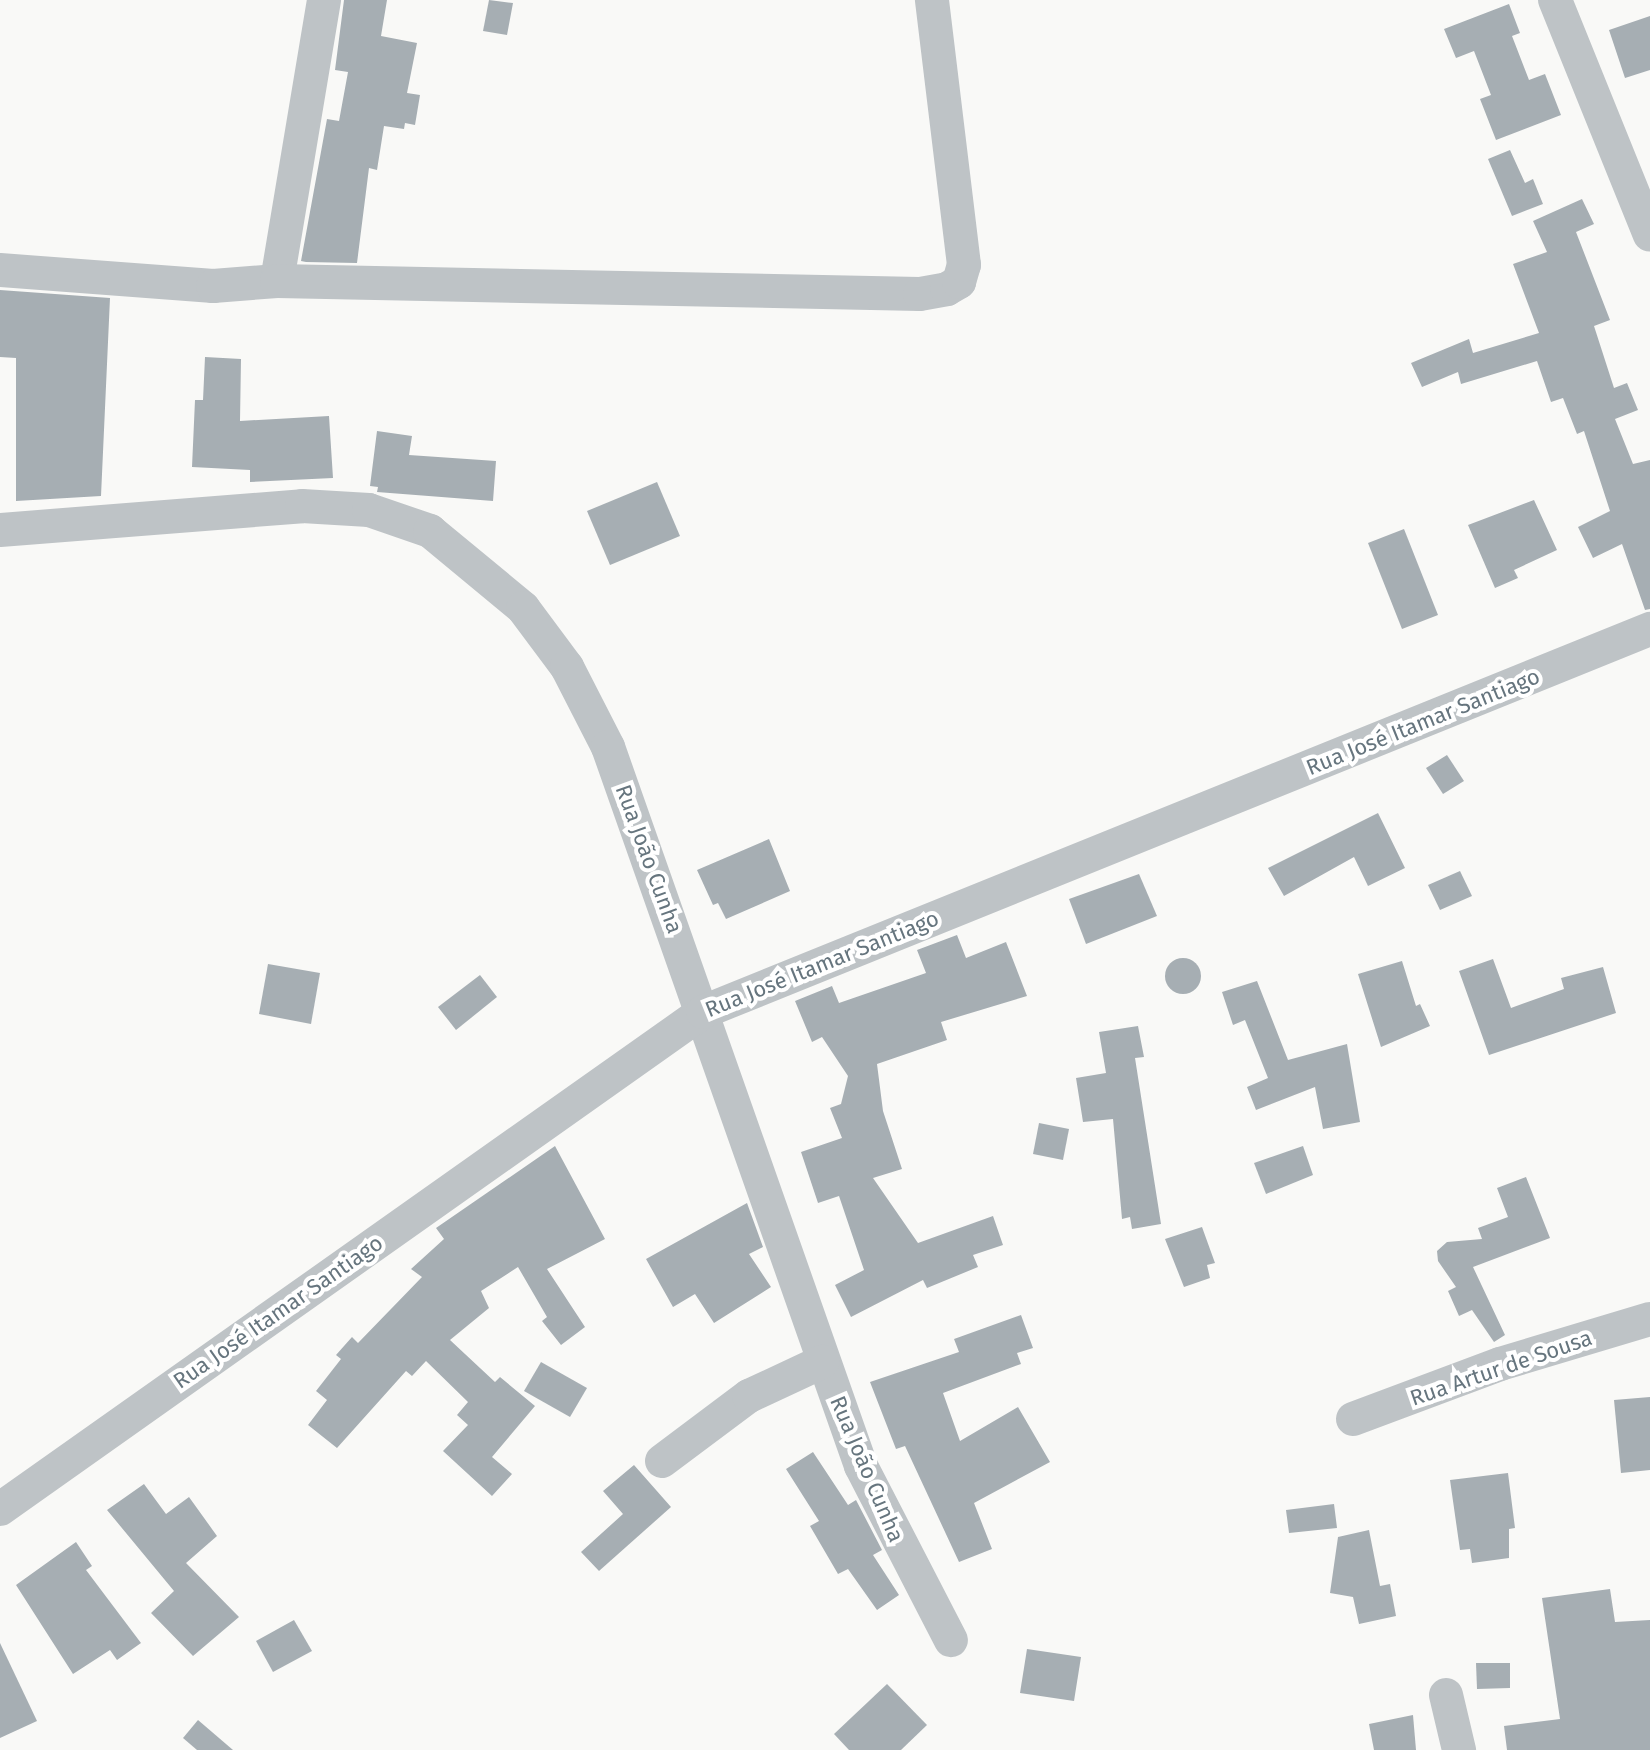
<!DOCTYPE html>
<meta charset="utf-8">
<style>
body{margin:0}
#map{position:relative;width:1650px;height:1750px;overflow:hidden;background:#f9f9f7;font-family:"Fira Sans",sans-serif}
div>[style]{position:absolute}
.building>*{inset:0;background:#a6aeb3}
.round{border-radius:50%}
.street>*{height:34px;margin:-17px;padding:0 17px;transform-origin:17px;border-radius:17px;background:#bec3c6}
span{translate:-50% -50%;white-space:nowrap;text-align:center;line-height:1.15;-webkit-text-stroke:8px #fff;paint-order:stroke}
.street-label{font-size:22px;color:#66757e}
</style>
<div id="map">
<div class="building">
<div style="clip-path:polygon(344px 0,387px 0,381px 36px,417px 43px,407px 93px,420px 95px,415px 125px,405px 123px,404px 129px,384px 126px,377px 170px,369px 168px,357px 263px,306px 262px,301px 261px,327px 119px,339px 121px,348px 72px,335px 70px)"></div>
<div style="clip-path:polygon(489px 0,513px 3px,507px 35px,483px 31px)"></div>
<div style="clip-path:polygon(1509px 4px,1520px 33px,1512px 36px,1529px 80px,1545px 74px,1561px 115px,1496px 140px,1480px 99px,1491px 95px,1474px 51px,1456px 58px,1444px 29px)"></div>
<div style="clip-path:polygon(1650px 16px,1650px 70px,1625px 78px,1609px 30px)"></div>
<div style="clip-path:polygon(1510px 150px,1525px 183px,1533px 179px,1543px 204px,1512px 216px,1488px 159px)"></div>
<div style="clip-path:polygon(1582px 199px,1594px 224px,1576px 232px,1610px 320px,1594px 326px,1614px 388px,1627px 383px,1638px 410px,1615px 419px,1633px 464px,1650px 460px,1650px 609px,1645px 610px,1622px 544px,1593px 558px,1578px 527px,1610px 511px,1584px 431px,1577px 434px,1563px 398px,1551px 402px,1537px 361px,1461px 384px,1458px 372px,1422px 387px,1411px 363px,1469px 339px,1473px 353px,1539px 333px,1513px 264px,1547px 252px,1533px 221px)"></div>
<div style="clip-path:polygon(0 290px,110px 298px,101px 496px,16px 501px,16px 358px,0 357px)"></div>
<div style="clip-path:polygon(205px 357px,241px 359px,240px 421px,329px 416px,333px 478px,250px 482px,250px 470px,192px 467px,195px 400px,203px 400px)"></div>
<div style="clip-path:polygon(377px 431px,412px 436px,409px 455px,496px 461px,493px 501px,377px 492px,378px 487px,370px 486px)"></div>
<div style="clip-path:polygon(657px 482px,680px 536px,610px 565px,587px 511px)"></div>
<div style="clip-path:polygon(1534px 500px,1557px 550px,1514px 570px,1518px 578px,1495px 588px,1468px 525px)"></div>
<div style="clip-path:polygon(1404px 529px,1438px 615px,1402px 629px,1368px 543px)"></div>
<div style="clip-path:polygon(1447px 755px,1464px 781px,1443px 794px,1426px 768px)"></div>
<div style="clip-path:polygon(1378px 813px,1405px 868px,1368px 886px,1354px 857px,1284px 896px,1268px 868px)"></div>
<div style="clip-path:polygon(769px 839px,790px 891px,726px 919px,718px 903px,713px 905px,697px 870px)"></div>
<div style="clip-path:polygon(1460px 871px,1472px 896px,1440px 910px,1428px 885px)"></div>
<div style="clip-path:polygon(1139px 874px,1157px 916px,1086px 944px,1069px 899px)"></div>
<div style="clip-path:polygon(957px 935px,966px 958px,1006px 942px,1027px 996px,941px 1022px,947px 1040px,877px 1064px,883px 1111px,902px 1169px,873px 1178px,918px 1243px,993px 1216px,1003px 1245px,973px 1255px,978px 1267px,927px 1288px,923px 1280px,851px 1317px,835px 1285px,864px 1270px,839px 1196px,818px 1203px,801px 1152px,842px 1138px,830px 1108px,841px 1104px,848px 1076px,822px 1037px,812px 1042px,795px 1001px,832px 986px,839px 1003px,926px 973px,917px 950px)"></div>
<div class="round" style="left:1165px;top:958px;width:36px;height:36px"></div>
<div style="clip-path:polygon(1493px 959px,1511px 1008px,1564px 989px,1561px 978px,1603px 967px,1616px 1013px,1489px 1055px,1459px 971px)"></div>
<div style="clip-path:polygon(1402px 961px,1416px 1006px,1420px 1004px,1430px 1026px,1381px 1047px,1358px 974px)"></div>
<div style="clip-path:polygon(268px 964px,320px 973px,311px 1024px,259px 1014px)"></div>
<div style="clip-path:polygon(480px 975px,497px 997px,456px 1030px,438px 1007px)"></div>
<div style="clip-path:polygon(1257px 981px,1288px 1060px,1347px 1044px,1360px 1122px,1323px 1129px,1315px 1087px,1256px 1110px,1247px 1087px,1268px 1078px,1245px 1020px,1233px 1025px,1222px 992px)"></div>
<div style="clip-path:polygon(1138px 1026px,1144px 1057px,1135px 1058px,1161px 1224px,1132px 1229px,1130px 1217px,1122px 1219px,1113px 1119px,1083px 1122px,1076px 1078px,1106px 1073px,1099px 1032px)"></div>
<div style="clip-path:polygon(1039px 1123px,1069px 1129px,1063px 1160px,1033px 1154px)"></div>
<div style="clip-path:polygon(555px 1146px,605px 1239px,547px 1269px,585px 1327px,561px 1345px,542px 1321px,547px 1317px,518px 1267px,481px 1291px,489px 1308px,450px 1340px,495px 1382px,500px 1377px,535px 1406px,492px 1457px,512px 1474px,492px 1496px,443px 1451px,468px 1425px,457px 1415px,468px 1402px,426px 1361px,412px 1376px,406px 1371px,337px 1448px,308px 1425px,327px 1400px,316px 1391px,341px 1359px,336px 1355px,352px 1337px,358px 1343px,422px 1277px,411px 1269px,444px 1239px,436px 1228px)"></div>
<div style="clip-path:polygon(1303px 1146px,1313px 1175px,1266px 1194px,1254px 1163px)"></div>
<div style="clip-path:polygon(1526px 1177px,1550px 1238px,1473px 1267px,1505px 1335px,1494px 1342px,1472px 1310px,1459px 1316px,1448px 1291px,1456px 1287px,1438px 1261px,1437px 1251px,1447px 1242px,1482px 1239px,1478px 1228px,1508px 1217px,1497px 1188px)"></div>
<div style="clip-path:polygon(747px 1203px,763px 1247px,749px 1254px,771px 1287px,714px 1323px,695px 1294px,673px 1307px,646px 1259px)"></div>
<div style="clip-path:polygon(1202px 1227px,1215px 1263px,1207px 1265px,1210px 1278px,1184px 1287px,1165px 1239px)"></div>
<div style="clip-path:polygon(1021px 1315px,1033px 1348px,1017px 1353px,1021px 1364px,943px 1393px,960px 1441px,1018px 1407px,1050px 1462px,974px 1503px,992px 1549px,959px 1562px,905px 1446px,896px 1449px,870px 1382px,959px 1352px,954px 1339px)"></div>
<div style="clip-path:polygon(541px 1362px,587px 1388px,570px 1417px,524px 1391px)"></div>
<div style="clip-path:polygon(1650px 1397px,1650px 1470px,1621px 1473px,1614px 1400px)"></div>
<div style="clip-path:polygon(813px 1452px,848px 1505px,856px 1500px,882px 1550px,873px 1555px,899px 1595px,877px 1610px,848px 1569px,838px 1574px,810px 1526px,819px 1521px,786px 1469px)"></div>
<div style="clip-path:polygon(634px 1465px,671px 1507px,599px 1571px,581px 1552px,623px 1514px,603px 1491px)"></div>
<div style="clip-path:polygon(1508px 1473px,1515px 1528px,1509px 1529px,1509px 1558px,1472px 1563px,1470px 1549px,1460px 1550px,1450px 1480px)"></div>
<div style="clip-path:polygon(144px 1484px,166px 1514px,189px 1497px,217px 1536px,186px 1563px,239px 1617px,193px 1656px,151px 1613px,174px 1591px,107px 1510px)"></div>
<div style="clip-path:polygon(1334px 1504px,1337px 1528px,1289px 1533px,1286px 1510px)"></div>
<div style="clip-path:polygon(1369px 1530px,1380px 1586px,1390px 1584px,1396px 1616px,1359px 1624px,1353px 1597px,1330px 1593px,1338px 1537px)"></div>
<div style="clip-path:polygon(76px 1542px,92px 1566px,86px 1570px,141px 1643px,117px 1660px,110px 1650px,73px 1674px,16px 1585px)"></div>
<div style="clip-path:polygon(1610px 1589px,1615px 1622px,1650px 1620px,1650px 1750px,1507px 1750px,1504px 1726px,1560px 1719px,1542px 1598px)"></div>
<div style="clip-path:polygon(294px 1620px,312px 1651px,273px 1672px,256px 1641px)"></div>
<div style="clip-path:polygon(0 1643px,37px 1721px,0 1738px)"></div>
<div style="clip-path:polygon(1027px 1649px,1081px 1657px,1074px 1701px,1020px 1693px)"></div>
<div style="clip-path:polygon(1476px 1663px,1510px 1663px,1510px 1688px,1477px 1689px)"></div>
<div style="clip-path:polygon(887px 1684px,927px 1725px,901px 1750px,849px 1750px,834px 1734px)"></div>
<div style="clip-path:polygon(1413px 1715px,1416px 1750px,1374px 1750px,1369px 1724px)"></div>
<div style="clip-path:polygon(198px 1720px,233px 1750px,197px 1750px,183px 1738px)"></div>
</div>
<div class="street">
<div style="left:1555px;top:0;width:253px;rotate:68deg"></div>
<div style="left:0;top:270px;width:214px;rotate:4.3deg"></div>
<div style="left:213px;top:286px;width:64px;rotate:-4.5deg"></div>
<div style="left:277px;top:281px;width:285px;rotate:-80.5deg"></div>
<div style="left:277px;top:281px;width:643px;rotate:1.16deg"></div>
<div style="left:920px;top:294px;width:27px;rotate:-10deg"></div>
<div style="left:947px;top:289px;width:14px;rotate:-30deg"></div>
<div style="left:959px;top:282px;width:18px;rotate:-74deg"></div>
<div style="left:964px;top:265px;width:267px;rotate:-96.9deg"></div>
<div style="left:0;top:530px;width:303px;rotate:-4.5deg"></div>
<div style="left:302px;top:506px;width:67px;rotate:3.4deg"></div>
<div style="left:369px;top:510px;width:65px;rotate:19deg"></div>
<div style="left:430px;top:531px;width:121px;rotate:39.6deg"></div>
<div style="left:523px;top:608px;width:74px;rotate:53.3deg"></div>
<div style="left:567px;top:667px;width:90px;rotate:62.9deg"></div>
<div style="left:608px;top:747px;width:762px;rotate:70.61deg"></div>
<div style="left:861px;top:1466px;width:196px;rotate:62.7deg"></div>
<div style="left:1353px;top:1419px;width:157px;rotate:-20.5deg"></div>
<div style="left:1500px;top:1364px;width:157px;rotate:-16.7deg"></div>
<div style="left:662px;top:1461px;width:109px;rotate:-36.8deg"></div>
<div style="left:749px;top:1396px;width:81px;rotate:-25deg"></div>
<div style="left:0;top:1509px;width:861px;rotate:-35.26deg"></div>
<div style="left:703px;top:1012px;width:1022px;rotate:-22.02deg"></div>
<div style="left:1446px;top:1695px;width:57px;rotate:76.7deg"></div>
</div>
<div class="street-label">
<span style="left:1423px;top:722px;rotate:-22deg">Rua José Itamar Santiago</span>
<span style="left:649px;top:859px;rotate:70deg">Rua João Cunha</span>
<span style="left:822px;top:964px;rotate:-22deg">Rua José Itamar Santiago</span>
<span style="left:278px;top:1312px;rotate:-35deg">Rua José Itamar Santiago</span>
<span style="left:1501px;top:1368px;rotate:-19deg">Rua Artur de Sousa</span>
<span style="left:867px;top:1469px;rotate:67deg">Rua João Cunha</span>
</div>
</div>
